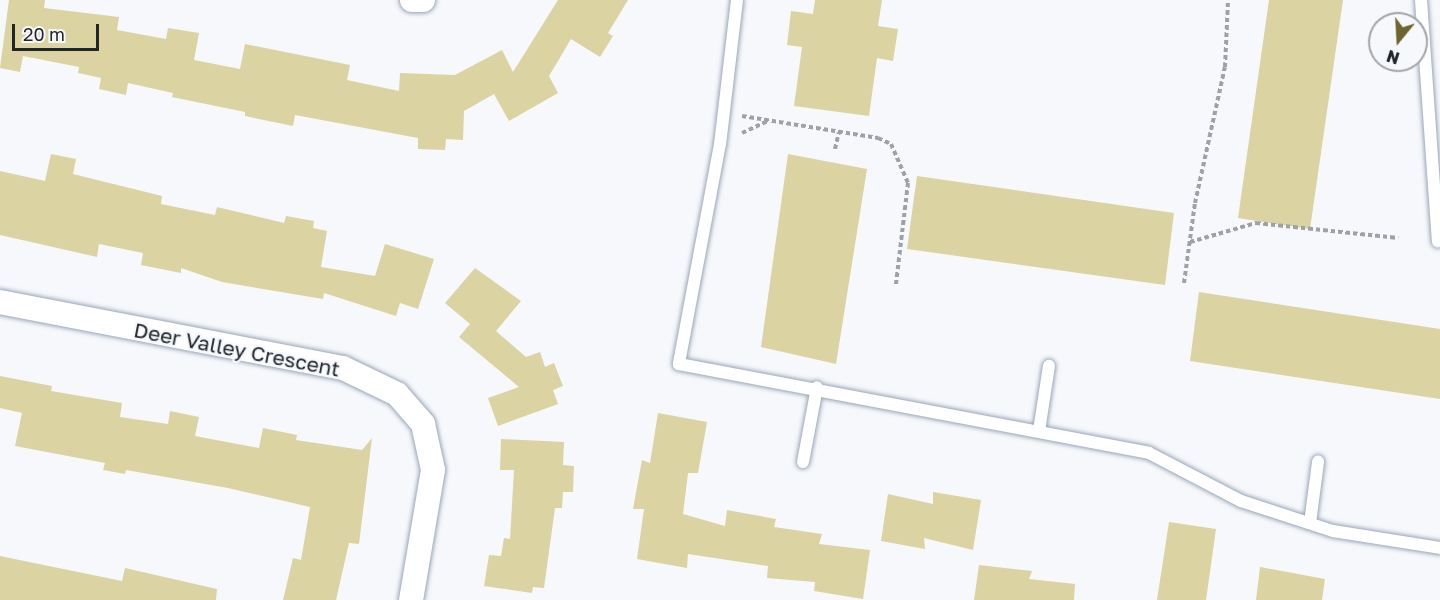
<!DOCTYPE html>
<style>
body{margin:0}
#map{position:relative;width:1440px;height:600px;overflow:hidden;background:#f6f8fc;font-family:"Golos Text",sans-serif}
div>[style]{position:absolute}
.building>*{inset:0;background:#dbd3a2}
.path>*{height:4px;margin-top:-2px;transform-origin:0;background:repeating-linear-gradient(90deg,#9ea1a6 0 4.5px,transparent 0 7.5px)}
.roads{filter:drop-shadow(0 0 2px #9aa6b7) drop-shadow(0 0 2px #9aa6b7)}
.lane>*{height:12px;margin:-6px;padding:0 6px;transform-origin:6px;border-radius:6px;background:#fff}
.street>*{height:24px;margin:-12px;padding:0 12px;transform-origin:12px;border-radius:12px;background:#fff}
span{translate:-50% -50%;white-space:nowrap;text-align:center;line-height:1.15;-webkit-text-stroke:4.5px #f6f8fc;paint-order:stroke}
.street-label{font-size:21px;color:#21262d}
.north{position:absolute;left:1368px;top:12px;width:60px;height:60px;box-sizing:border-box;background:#f6f8fc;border:2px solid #a1a4a9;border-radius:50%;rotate:198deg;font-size:16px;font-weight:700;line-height:24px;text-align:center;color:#21262d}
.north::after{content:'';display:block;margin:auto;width:21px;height:27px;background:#6d6430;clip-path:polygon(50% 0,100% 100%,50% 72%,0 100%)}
.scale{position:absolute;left:12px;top:24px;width:87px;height:27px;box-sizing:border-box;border:3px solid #21262d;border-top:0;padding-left:8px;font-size:18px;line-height:21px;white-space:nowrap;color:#21262d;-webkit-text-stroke:4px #f6f8fc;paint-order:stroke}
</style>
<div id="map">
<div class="building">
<div style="clip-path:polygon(9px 0,45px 0,44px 8px,119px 17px,117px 30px,166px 39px,168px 28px,199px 33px,194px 60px,240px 69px,245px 44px,350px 65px,347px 80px,399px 91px,400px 73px,455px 75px,502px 50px,513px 72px,558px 0,628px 0,608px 33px,613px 36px,600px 57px,571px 39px,549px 76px,558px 93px,509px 121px,494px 94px,464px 111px,463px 140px,446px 139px,445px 150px,418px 149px,418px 138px,295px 115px,293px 126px,245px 116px,245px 112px,172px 97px,173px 93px,128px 83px,126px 95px,99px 89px,101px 78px,78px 73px,79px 67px,23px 56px,20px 72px,0 68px)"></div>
<div style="clip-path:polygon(815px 0,882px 0,878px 26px,898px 29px,893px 61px,877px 58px,869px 116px,794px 106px,802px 47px,787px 45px,791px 11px,813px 14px)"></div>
<div style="clip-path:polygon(1269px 0,1343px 0,1310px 229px,1238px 218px)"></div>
<div style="clip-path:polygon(51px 154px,76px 159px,73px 174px,162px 196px,161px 204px,215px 215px,217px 207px,284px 223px,286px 216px,314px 221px,313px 228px,327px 231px,321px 267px,375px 276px,385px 244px,434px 259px,418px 309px,400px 303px,396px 316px,324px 293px,323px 299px,222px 282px,181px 268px,181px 273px,141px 265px,143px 253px,99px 244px,97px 257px,0 235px,0 171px,45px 181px)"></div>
<div style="clip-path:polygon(788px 154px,867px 169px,836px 364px,761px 347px)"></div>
<div style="clip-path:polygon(917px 176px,1174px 213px,1165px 285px,907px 249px)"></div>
<div style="clip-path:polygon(475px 268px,521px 301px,496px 331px,526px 357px,540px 352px,545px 367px,554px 363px,563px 386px,553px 390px,558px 404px,498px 426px,488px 398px,519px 387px,459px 337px,470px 324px,445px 303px)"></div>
<div style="clip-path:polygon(1199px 292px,1440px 329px,1440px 399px,1190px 361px)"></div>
<div style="clip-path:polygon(0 376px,52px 386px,51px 391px,122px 403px,120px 417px,168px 424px,170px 411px,199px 417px,195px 436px,259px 448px,263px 428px,297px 435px,296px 440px,362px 450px,372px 438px,359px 544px,349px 543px,336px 600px,283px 600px,293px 558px,301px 560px,310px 507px,228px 488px,126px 470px,125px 474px,103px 470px,105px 463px,15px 446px,22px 413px,0 408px)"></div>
<div style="clip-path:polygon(658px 413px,707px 422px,698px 473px,688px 473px,683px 514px,725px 526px,727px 510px,776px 519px,774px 527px,822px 534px,819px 544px,870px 550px,863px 599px,814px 591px,815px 582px,767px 578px,768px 566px,688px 554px,687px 568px,637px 559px,644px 509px,633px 509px,642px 460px,650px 463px)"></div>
<div style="clip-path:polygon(501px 439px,564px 442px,563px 465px,574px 466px,573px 492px,563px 492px,562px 508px,555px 508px,544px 588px,533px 587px,532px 593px,484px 586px,489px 555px,501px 556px,504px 538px,510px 539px,514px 470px,500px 470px)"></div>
<div style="clip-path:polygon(933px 492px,981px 500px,973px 550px,924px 538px,925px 549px,881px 541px,888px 494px,933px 504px)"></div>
<div style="clip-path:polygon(1169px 522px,1216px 529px,1206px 600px,1157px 600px)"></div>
<div style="clip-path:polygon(0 556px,122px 581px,125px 568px,217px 589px,216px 600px,0 600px)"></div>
<div style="clip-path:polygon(979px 565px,1032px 571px,1029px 579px,1075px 584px,1074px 600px,974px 600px)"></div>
<div style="clip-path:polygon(1260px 567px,1325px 579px,1322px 600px,1256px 600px)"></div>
</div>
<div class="path">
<div style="left:742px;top:116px;width:138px;rotate:9.2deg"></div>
<div style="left:878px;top:138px;width:14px;rotate:25deg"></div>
<div style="left:891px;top:144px;width:43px;rotate:66.4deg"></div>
<div style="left:908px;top:183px;width:102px;rotate:96.8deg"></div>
<div style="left:742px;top:133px;width:29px;rotate:-25deg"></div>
<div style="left:835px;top:149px;width:17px;rotate:-77deg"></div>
<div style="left:1190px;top:242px;width:69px;rotate:-16.1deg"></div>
<div style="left:1256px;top:223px;width:143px;rotate:6deg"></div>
<div style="left:1184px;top:283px;width:81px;rotate:-82.2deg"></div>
<div style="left:1195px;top:203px;width:139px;rotate:-77.6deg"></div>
<div style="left:1225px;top:67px;width:67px;rotate:-87.4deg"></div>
</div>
<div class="roads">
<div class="lane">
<div style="left:737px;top:0;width:145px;rotate:96.7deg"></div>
<div style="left:720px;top:144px;width:224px;rotate:100.6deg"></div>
<div style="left:679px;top:364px;width:478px;rotate:10.7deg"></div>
<div style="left:1149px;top:453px;width:104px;rotate:27.6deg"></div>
<div style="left:1241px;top:501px;width:97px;rotate:18.1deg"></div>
<div style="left:1333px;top:531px;width:108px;rotate:9deg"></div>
<div style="left:1421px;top:0;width:242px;rotate:86deg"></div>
<div style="left:1039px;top:431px;width:66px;rotate:-81.3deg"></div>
<div style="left:803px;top:462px;width:76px;rotate:-79.4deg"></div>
<div style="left:1310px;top:523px;width:62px;rotate:-82.5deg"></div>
</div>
<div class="street">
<div style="left:412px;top:0;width:11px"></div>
<div style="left:0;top:302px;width:349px;rotate:10.9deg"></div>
<div style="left:343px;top:368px;width:60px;rotate:25.7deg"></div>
<div style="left:397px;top:394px;width:40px;rotate:49deg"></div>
<div style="left:423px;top:424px;width:47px;rotate:77.7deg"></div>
<div style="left:433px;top:470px;width:132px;rotate:99.6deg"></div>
</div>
</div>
<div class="street-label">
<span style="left:237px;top:349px;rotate:11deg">Deer Valley Crescent</span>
</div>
<div class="north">N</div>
<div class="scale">20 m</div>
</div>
